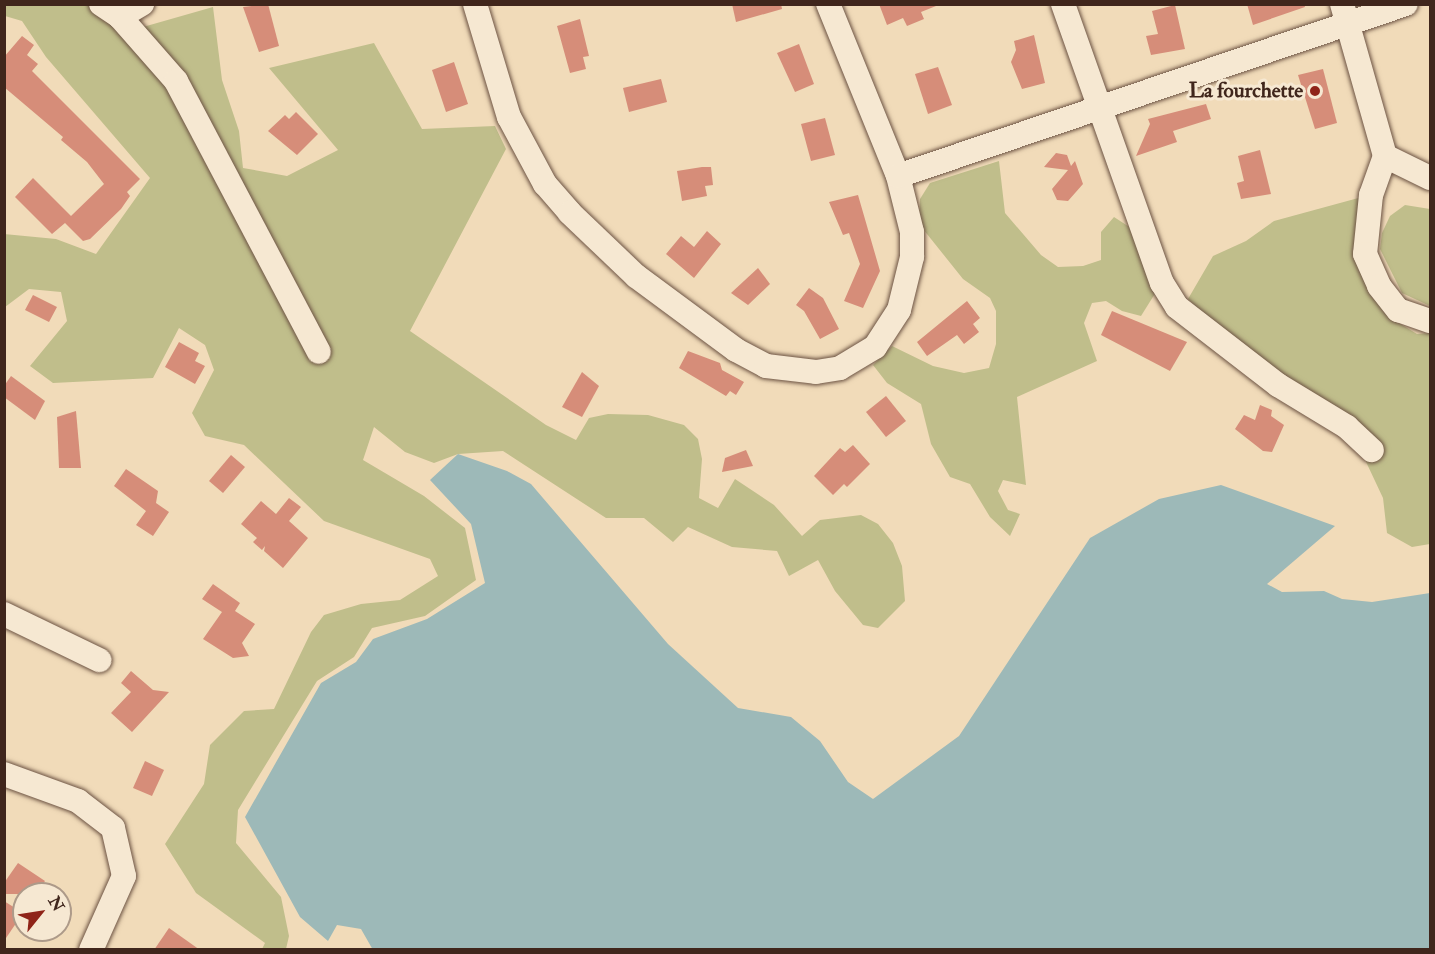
<!DOCTYPE html>
<style>
body{margin:0}
#map{position:relative;width:1435px;height:954px;overflow:hidden;background:#f1dbb9;font-family:"IM FELL Double Pica",serif}
div>[style]{position:absolute}
.green>*{inset:0;background:#c0be8b}
.water>*{inset:0;background:#9db9b8}
.building>*{inset:0;background:#d68d79}
.roads{filter:drop-shadow(0 0 2px #6c5343) drop-shadow(0 0 2px #6c5343)}
.minor>*{height:24px;margin:-12px;padding:0 12px;transform-origin:12px;border-radius:12px;background:#f6e8d2}
.dots>*{width:16px;height:16px;translate:-50% -50%;box-sizing:border-box;border:3px solid #f6e8d2;border-radius:50%}
span{translate:-50% -50%;white-space:nowrap;text-align:center;line-height:1.15;-webkit-text-stroke:6px #f6e8d2;paint-order:stroke}
.poi-label{font-size:21px;color:#40261c;font-weight:700}
.right{translate:-100% -50%;text-align:right}
.frame{position:absolute;inset:0;border:6px solid #40261c;pointer-events:none}
.north{position:absolute;left:12px;top:882px;width:60px;height:60px;box-sizing:border-box;background:#f6e8d2;border:2px solid #ad9a89;border-radius:50%;rotate:60deg;font-size:16px;font-weight:700;line-height:24px;text-align:center;color:#40261c}
.north::after{content:'';display:block;margin:auto;width:21px;height:27px;background:#8f2418;clip-path:polygon(50% 0,100% 100%,50% 72%,0 100%)}
</style>
<div id="map">
<div class="green">
<div style="clip-path:polygon(5px 5px,88px 5px,143px 27px,213px 7px,222px 80px,239px 131px,243px 168px,287px 176px,338px 150px,269px 68px,374px 43px,422px 129px,495px 126px,506px 149px,410px 331px,546px 425px,576px 440px,589px 418px,608px 414px,648px 415px,684px 425px,698px 439px,702px 459px,699px 498px,718px 508px,735px 479px,774px 505px,802px 536px,820px 520px,861px 515px,878px 524px,893px 543px,902px 566px,905px 601px,878px 628px,863px 625px,835px 591px,818px 560px,789px 576px,777px 551px,732px 547px,688px 527px,673px 542px,644px 518px,606px 518px,503px 451px,458px 454px,434px 463px,405px 452px,374px 427px,363px 460px,424px 496px,465px 528px,476px 580px,425px 616px,372px 628px,354px 657px,317px 681px,238px 810px,236px 843px,281px 897px,289px 936px,286px 949px,262px 949px,265px 943px,196px 893px,165px 844px,204px 784px,210px 745px,244px 711px,274px 709px,311px 632px,324px 615px,361px 604px,400px 600px,438px 576px,430px 559px,324px 521px,244px 445px,205px 436px,192px 413px,214px 370px,205px 345px,179px 328px,153px 378px,53px 383px,30px 366px,67px 321px,61px 292px,29px 289px,5px 307px,4px 234px,56px 239px,96px 254px,150px 178px,46px 57px,22px 21px,5px 16px)"></div>
<div style="clip-path:polygon(999px 161px,1005px 213px,1041px 255px,1058px 267px,1083px 266px,1101px 260px,1101px 232px,1114px 217px,1134px 230px,1156px 292px,1141px 316px,1122px 311px,1106px 301px,1092px 303px,1084px 323px,1097px 361px,1017px 397px,1026px 485px,1003px 480px,998px 491px,1008px 510px,1020px 514px,1010px 536px,990px 517px,970px 484px,950px 477px,931px 444px,921px 404px,887px 383px,873px 365px,892px 346px,933px 366px,964px 373px,989px 368px,996px 344px,996px 311px,990px 298px,963px 279px,919px 224px,920px 199px,930px 183px)"></div>
<div style="clip-path:polygon(1362px 197px,1394px 320px,1417px 334px,1430px 333px,1430px 544px,1412px 547px,1387px 533px,1383px 498px,1344px 415px,1240px 350px,1188px 299px,1213px 256px,1246px 241px,1274px 221px)"></div>
<div style="clip-path:polygon(1405px 205px,1430px 209px,1430px 306px,1402px 293px,1380px 249px,1382px 233px,1390px 216px)"></div>
</div>
<div class="water">
<div style="clip-path:polygon(458px 454px,507px 471px,531px 484px,668px 644px,738px 708px,791px 717px,820px 741px,848px 782px,873px 799px,959px 736px,1090px 538px,1159px 499px,1221px 485px,1335px 526px,1267px 584px,1282px 592px,1324px 591px,1342px 599px,1372px 602px,1430px 593px,1430px 949px,373px 950px,361px 929px,337px 925px,328px 941px,300px 917px,245px 817px,321px 683px,356px 662px,373px 639px,427px 619px,485px 583px,471px 524px,430px 480px)"></div>
</div>
<div class="building">
<div style="clip-path:polygon(268px 4px,279px 46px,259px 52px,243px 7px)"></div>
<div style="clip-path:polygon(732px 4px,781px 4px,782px 9px,736px 22px)"></div>
<div style="clip-path:polygon(879px 4px,936px 4px,936px 6px,921px 12px,924px 19px,907px 26px,903px 18px,887px 25px)"></div>
<div style="clip-path:polygon(1247px 4px,1304px 4px,1305px 7px,1253px 25px)"></div>
<div style="clip-path:polygon(1175px 5px,1185px 49px,1151px 55px,1146px 36px,1158px 34px,1152px 11px)"></div>
<div style="clip-path:polygon(580px 19px,589px 56px,583px 57px,586px 69px,570px 73px,557px 26px)"></div>
<div style="clip-path:polygon(1034px 35px,1045px 83px,1022px 89px,1011px 62px,1016px 50px,1014px 41px)"></div>
<div style="clip-path:polygon(22px 36px,34px 45px,27px 55px,38px 64px,32px 71px,140px 179px,127px 192px,130px 196px,121px 209px,90px 239px,83px 241px,65px 223px,52px 234px,15px 197px,33px 178px,71px 216px,104px 184px,87px 162px,61px 140px,63px 137px,4px 87px,4px 57px)"></div>
<div style="clip-path:polygon(799px 44px,814px 84px,795px 92px,777px 53px)"></div>
<div style="clip-path:polygon(454px 62px,468px 104px,446px 112px,432px 70px)"></div>
<div style="clip-path:polygon(938px 67px,952px 105px,928px 114px,915px 74px)"></div>
<div style="clip-path:polygon(1323px 69px,1337px 123px,1315px 129px,1298px 75px)"></div>
<div style="clip-path:polygon(661px 79px,667px 102px,629px 112px,623px 88px)"></div>
<div style="clip-path:polygon(1206px 104px,1211px 119px,1173px 131px,1177px 142px,1136px 156px,1150px 124px,1148px 119px)"></div>
<div style="clip-path:polygon(296px 112px,318px 134px,297px 155px,268px 131px,285px 115px,289px 119px)"></div>
<div style="clip-path:polygon(825px 118px,835px 155px,811px 161px,801px 124px)"></div>
<div style="clip-path:polygon(1260px 150px,1271px 194px,1241px 199px,1237px 183px,1244px 181px,1238px 156px)"></div>
<div style="clip-path:polygon(1056px 153px,1067px 155px,1071px 166px,1075px 161px,1083px 184px,1068px 201px,1057px 200px,1052px 189px,1068px 170px,1044px 167px)"></div>
<div style="clip-path:polygon(702px 167px,711px 167px,713px 185px,705px 186px,707px 196px,682px 201px,677px 171px)"></div>
<div style="clip-path:polygon(858px 195px,880px 271px,863px 308px,844px 301px,860px 264px,849px 233px,843px 235px,829px 202px)"></div>
<div style="clip-path:polygon(707px 231px,721px 244px,694px 278px,666px 254px,681px 236px,694px 247px)"></div>
<div style="clip-path:polygon(758px 268px,770px 284px,748px 305px,731px 293px)"></div>
<div style="clip-path:polygon(809px 288px,823px 298px,839px 329px,820px 339px,804px 311px,796px 305px)"></div>
<div style="clip-path:polygon(33px 295px,57px 307px,49px 322px,25px 310px)"></div>
<div style="clip-path:polygon(967px 301px,980px 318px,973px 324px,979px 332px,964px 344px,957px 335px,927px 356px,917px 342px)"></div>
<div style="clip-path:polygon(1112px 311px,1187px 342px,1170px 371px,1101px 335px)"></div>
<div style="clip-path:polygon(179px 342px,199px 353px,195px 361px,205px 366px,195px 384px,165px 367px)"></div>
<div style="clip-path:polygon(688px 351px,720px 363px,722px 370px,744px 382px,736px 395px,730px 391px,726px 396px,679px 368px)"></div>
<div style="clip-path:polygon(582px 372px,599px 386px,582px 417px,562px 407px)"></div>
<div style="clip-path:polygon(11px 376px,45px 401px,35px 420px,4px 397px,4px 386px)"></div>
<div style="clip-path:polygon(886px 396px,906px 421px,886px 437px,866px 412px)"></div>
<div style="clip-path:polygon(1260px 405px,1272px 410px,1271px 416px,1284px 425px,1272px 452px,1263px 451px,1235px 429px,1244px 415px,1255px 420px)"></div>
<div style="clip-path:polygon(76px 411px,81px 468px,59px 468px,57px 417px)"></div>
<div style="clip-path:polygon(853px 445px,870px 464px,847px 487px,844px 484px,833px 495px,814px 476px,840px 448px,845px 452px)"></div>
<div style="clip-path:polygon(746px 450px,753px 466px,722px 472px,725px 458px)"></div>
<div style="clip-path:polygon(231px 455px,245px 467px,223px 493px,209px 481px)"></div>
<div style="clip-path:polygon(126px 469px,158px 491px,156px 503px,169px 512px,153px 536px,136px 525px,146px 511px,114px 486px)"></div>
<div style="clip-path:polygon(289px 498px,301px 507px,289px 521px,308px 538px,283px 568px,264px 551px,265px 546px,262px 550px,253px 542px,257px 538px,241px 524px,261px 501px,276px 514px)"></div>
<div style="clip-path:polygon(213px 584px,240px 603px,235px 611px,255px 624px,242px 643px,249px 656px,233px 658px,203px 639px,222px 612px,202px 599px)"></div>
<div style="clip-path:polygon(131px 671px,153px 690px,169px 692px,132px 732px,111px 713px,131px 692px,121px 683px)"></div>
<div style="clip-path:polygon(145px 761px,164px 770px,152px 796px,133px 788px)"></div>
<div style="clip-path:polygon(18px 863px,45px 881px,36px 894px,4px 894px,4px 883px)"></div>
<div style="clip-path:polygon(4px 901px,23px 913px,4px 941px)"></div>
<div style="clip-path:polygon(169px 928px,200px 950px,154px 950px)"></div>
</div>
<div class="roads">
<div class="minor">
<div style="left:101px;top:4px;width:23px;rotate:34deg"></div>
<div style="left:120px;top:17px;width:85px;rotate:48.8deg"></div>
<div style="left:176px;top:81px;width:306px;rotate:62.2deg"></div>
<div style="left:475px;top:4px;width:118px;rotate:73.3deg"></div>
<div style="left:509px;top:117px;width:76px;rotate:61.8deg"></div>
<div style="left:545px;top:184px;width:38px;rotate:49deg"></div>
<div style="left:570px;top:213px;width:91px;rotate:43.7deg"></div>
<div style="left:636px;top:276px;width:124px;rotate:36.5deg"></div>
<div style="left:736px;top:350px;width:34px;rotate:28deg"></div>
<div style="left:766px;top:366px;width:50px;rotate:6.8deg"></div>
<div style="left:816px;top:372px;width:24px;rotate:-9deg"></div>
<div style="left:840px;top:368px;width:41px;rotate:-31deg"></div>
<div style="left:875px;top:347px;width:44px;rotate:-57deg"></div>
<div style="left:899px;top:310px;width:55px;rotate:-76.2deg"></div>
<div style="left:912px;top:257px;width:25px;rotate:-90deg"></div>
<div style="left:912px;top:232px;width:58px;rotate:-104deg"></div>
<div style="left:898px;top:176px;width:186px;rotate:-112.1deg"></div>
<div style="left:1063px;top:4px;width:296px;rotate:70.5deg"></div>
<div style="left:1162px;top:283px;width:28px;rotate:58deg"></div>
<div style="left:1177px;top:307px;width:128px;rotate:37.7deg"></div>
<div style="left:1278px;top:385px;width:81px;rotate:31.3deg"></div>
<div style="left:1347px;top:427px;width:34px;rotate:43deg"></div>
<div style="left:1342px;top:4px;width:158px;rotate:74.2deg"></div>
<div style="left:1385px;top:156px;width:41px;rotate:109.7deg"></div>
<div style="left:1371px;top:195px;width:59px;rotate:95.8deg"></div>
<div style="left:1365px;top:254px;width:35px;rotate:66deg"></div>
<div style="left:1379px;top:286px;width:31px;rotate:52deg"></div>
<div style="left:1398px;top:310px;width:34px;rotate:19deg"></div>
<div style="left:120px;top:17px;width:26px;rotate:-31deg"></div>
<div style="left:1385px;top:156px;width:50px;rotate:26.1deg"></div>
<div style="left:898px;top:176px;width:536px;rotate:-18.71deg"></div>
<div style="left:4px;top:614px;width:106px;rotate:25.8deg"></div>
<div style="left:4px;top:774px;width:79px;rotate:20deg"></div>
<div style="left:78px;top:801px;width:44px;rotate:37.6deg"></div>
<div style="left:113px;top:828px;width:49px;rotate:77.1deg"></div>
<div style="left:124px;top:876px;width:81px;rotate:114deg"></div>
</div>
</div>
<div class="dots">
<div style="left:1315px;top:91px;background:#8f2418"></div>
</div>
<div class="poi-label">
<span class="right" style="left:1303px;top:91px">La fourchette</span>
</div>
<div class="frame"></div>
<div class="north">N</div>
</div>
